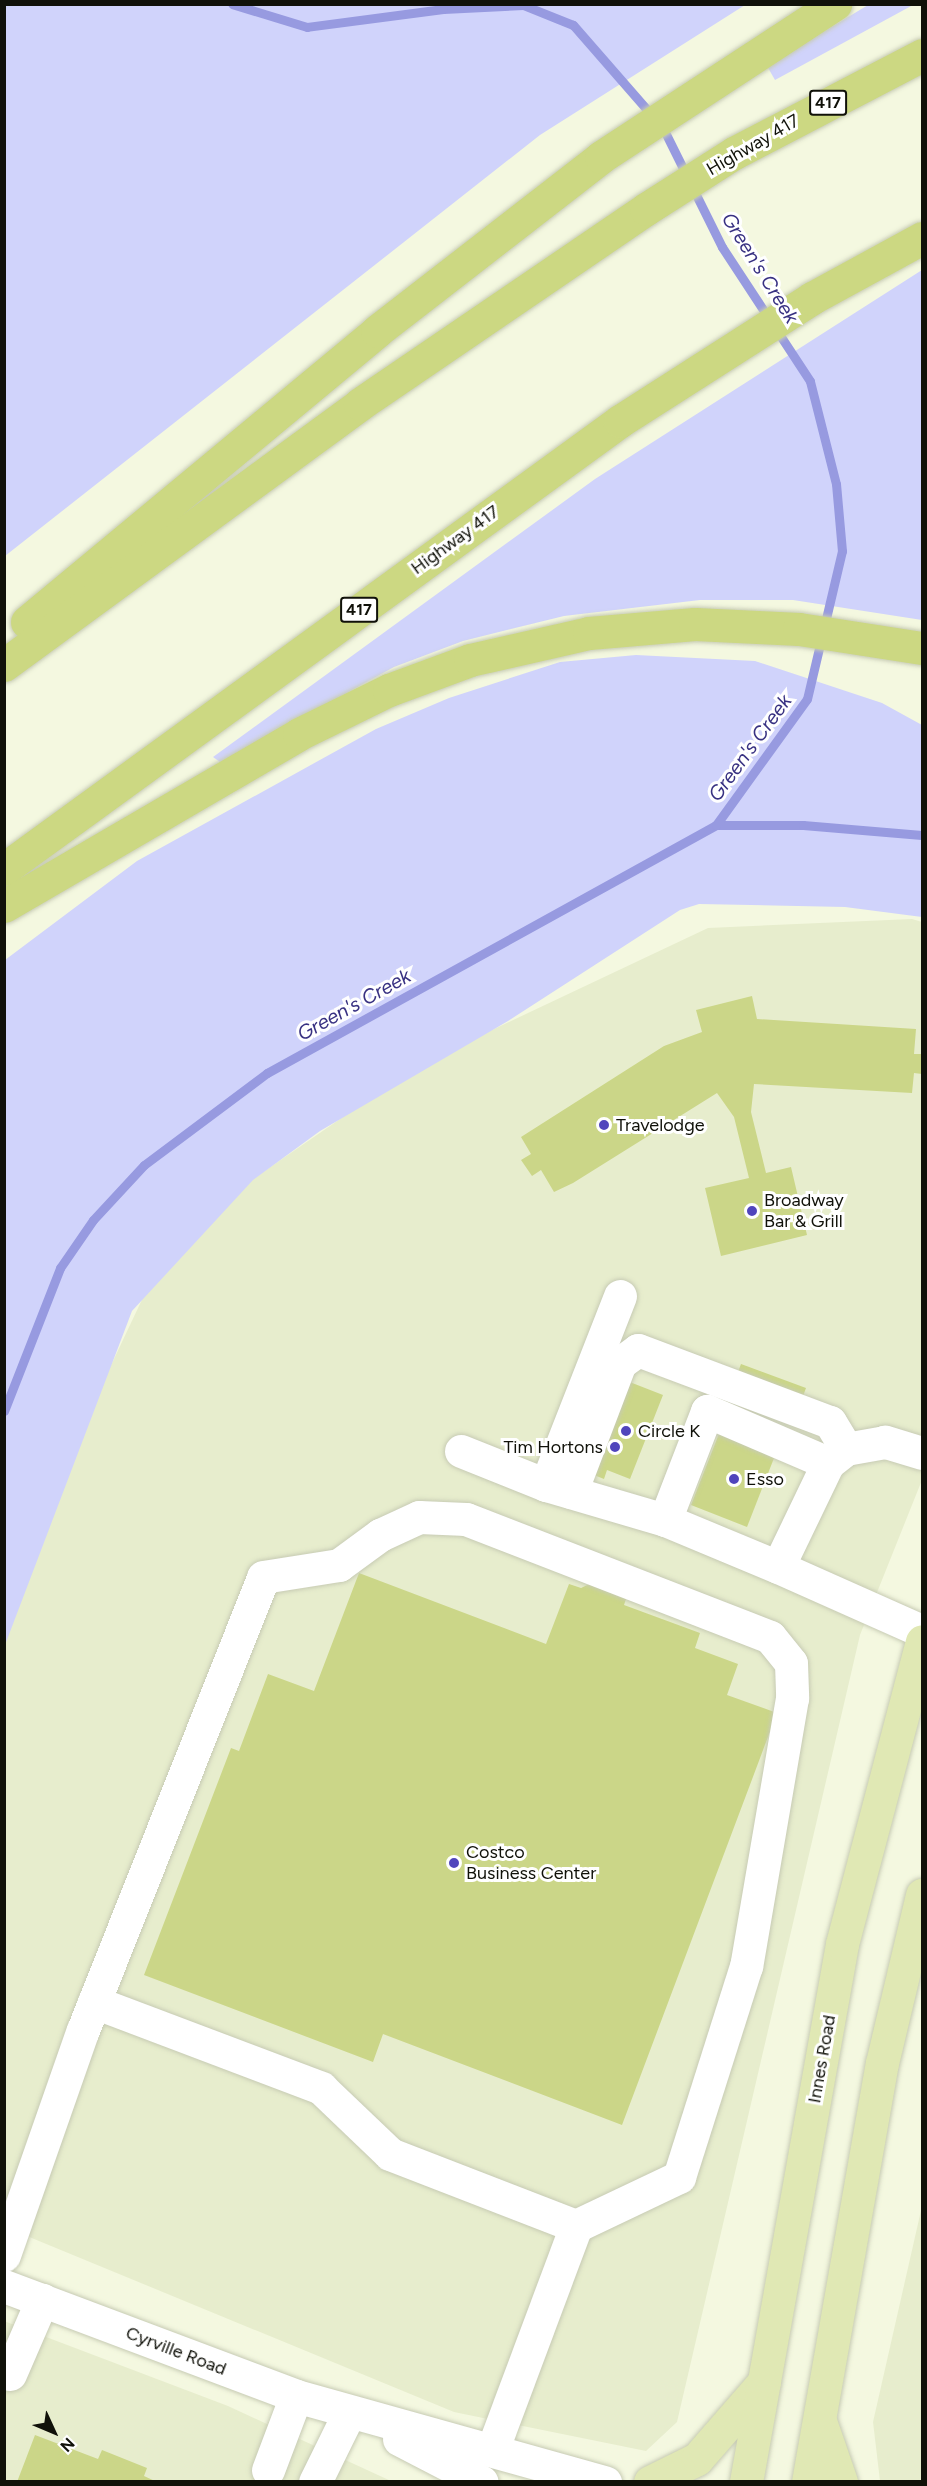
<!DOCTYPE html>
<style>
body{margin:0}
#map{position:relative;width:927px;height:2486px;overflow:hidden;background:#f4f8e0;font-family:Figtree,sans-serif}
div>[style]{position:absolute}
.built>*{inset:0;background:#e7edcd}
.green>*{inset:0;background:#d0d3fb}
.stream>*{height:9px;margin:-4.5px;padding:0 4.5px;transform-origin:4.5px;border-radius:4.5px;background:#979ae0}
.building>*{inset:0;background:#cbd688}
.roads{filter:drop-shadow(0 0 2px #c7cbb4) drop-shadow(0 0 2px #c7cbb4)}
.minor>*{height:33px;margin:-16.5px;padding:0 16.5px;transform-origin:16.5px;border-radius:16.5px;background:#fff}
.major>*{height:33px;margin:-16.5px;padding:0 16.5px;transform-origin:16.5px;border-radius:16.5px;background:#e0e8b4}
.highway>*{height:33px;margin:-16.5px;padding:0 16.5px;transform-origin:16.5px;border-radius:16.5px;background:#ccd882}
.dots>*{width:16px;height:16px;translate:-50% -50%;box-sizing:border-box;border:3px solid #fff;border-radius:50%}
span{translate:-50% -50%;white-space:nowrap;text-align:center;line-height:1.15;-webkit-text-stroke:6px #fff;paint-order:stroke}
.shield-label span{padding:2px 4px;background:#fff;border:2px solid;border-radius:4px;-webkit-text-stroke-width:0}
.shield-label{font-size:16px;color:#101109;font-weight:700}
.street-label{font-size:18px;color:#101109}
.poi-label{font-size:18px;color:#101109}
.left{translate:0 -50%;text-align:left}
.right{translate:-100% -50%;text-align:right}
.water-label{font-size:20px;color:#383182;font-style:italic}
.frame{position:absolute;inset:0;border:6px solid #101109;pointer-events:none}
.north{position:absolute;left:24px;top:2402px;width:60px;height:60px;-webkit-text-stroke:4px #fff;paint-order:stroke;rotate:134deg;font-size:16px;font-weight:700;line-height:24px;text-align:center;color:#101109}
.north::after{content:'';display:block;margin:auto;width:21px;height:27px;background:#101109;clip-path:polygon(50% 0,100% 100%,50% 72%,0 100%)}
</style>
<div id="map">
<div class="built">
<div style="clip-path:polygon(912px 919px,922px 922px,922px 1480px,860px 1635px,677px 2422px,646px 2451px,454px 2412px,5px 2227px,4px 1359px,96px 1397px,173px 1234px,420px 1064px,708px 928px)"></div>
<div style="clip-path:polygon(922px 2206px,922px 2481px,880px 2481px,873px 2422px)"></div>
<div style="clip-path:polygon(4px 2321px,228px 2406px,391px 2481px,5px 2481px)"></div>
</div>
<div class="green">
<div style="clip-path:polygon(5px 4px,745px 4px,745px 5px,540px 135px,5px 556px)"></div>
<div style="clip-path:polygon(868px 5px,913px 5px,775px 80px,767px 66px)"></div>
<div style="clip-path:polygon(922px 270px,922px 620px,793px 600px,700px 600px,564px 616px,463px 641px,394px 667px,220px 762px,213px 757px,595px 479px)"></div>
<div style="clip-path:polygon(636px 655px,755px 661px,882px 703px,922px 725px,922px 917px,845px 907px,699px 904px,680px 910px,508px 1021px,320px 1131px,253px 1180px,132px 1311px,5px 1645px,5px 960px,137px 861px,376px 729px,449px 698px,560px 662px)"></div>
</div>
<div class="stream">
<div style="left:716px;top:825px;width:87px"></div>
<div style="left:803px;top:825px;width:119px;rotate:4.8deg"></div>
<div style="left:4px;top:1411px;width:154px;rotate:-68.6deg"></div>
<div style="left:60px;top:1268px;width:58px;rotate:-55.5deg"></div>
<div style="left:93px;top:1220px;width:75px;rotate:-47.2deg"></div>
<div style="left:144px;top:1165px;width:154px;rotate:-36.8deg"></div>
<div style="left:267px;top:1073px;width:513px;rotate:-28.91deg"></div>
<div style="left:716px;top:825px;width:155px;rotate:-54.2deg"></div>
<div style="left:807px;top:699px;width:152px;rotate:-76.7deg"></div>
<div style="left:842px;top:551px;width:67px;rotate:-95.1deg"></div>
<div style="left:836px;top:484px;width:106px;rotate:-104.2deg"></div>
<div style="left:810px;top:381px;width:160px;rotate:-123.3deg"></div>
<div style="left:722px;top:247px;width:133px;rotate:-116.4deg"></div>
<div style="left:663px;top:128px;width:137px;rotate:-131.1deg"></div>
<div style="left:573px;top:25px;width:54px;rotate:-158.2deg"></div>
<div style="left:523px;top:5px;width:80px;rotate:177.1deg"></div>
<div style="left:443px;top:9px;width:137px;rotate:172.5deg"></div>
<div style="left:307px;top:27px;width:78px;rotate:-163deg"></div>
</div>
<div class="building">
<div style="clip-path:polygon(752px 996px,757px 1019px,916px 1029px,914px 1054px,922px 1054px,922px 1074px,914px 1073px,912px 1093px,754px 1084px,751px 1112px,766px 1173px,791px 1167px,807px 1235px,721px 1256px,705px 1188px,749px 1178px,734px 1117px,717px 1093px,573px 1183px,554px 1192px,541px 1170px,532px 1176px,521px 1160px,531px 1154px,521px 1137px,664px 1046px,702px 1032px,696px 1010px)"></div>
<div style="clip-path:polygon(741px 1364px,806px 1388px,793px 1423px,728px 1398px)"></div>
<div style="clip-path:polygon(622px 1379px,663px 1395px,630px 1479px,607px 1470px,604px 1479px,594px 1475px)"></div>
<div style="clip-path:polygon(720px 1431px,776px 1453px,747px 1527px,691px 1505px)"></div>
<div style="clip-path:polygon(359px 1573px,546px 1644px,569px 1584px,581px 1588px,596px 1581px,628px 1593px,624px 1605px,700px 1633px,695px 1648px,738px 1664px,727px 1695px,777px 1713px,622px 2125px,383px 2034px,373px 2062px,144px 1975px,231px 1748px,239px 1751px,268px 1674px,314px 1691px)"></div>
<div style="clip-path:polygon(35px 2435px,98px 2459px,102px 2450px,147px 2468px,144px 2476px,157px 2482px,17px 2482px)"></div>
</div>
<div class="roads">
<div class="minor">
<div style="left:620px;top:1296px;width:203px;rotate:111.4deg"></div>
<div style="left:546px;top:1485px;width:124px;rotate:16.4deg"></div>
<div style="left:461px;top:1451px;width:92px;rotate:21.8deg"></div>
<div style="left:922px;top:1453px;width:39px;rotate:-163deg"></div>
<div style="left:885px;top:1442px;width:40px;rotate:170deg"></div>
<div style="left:846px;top:1449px;width:23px;rotate:142deg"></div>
<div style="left:828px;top:1463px;width:115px;rotate:115.7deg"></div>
<div style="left:778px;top:1567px;width:158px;rotate:24deg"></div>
<div style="left:571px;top:1492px;width:138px;rotate:-69.2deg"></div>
<div style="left:620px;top:1363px;width:22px;rotate:-36deg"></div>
<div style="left:638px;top:1350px;width:205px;rotate:20.6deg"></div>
<div style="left:830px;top:1422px;width:31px;rotate:59deg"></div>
<div style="left:778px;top:1567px;width:122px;rotate:-157.4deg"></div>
<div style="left:665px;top:1520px;width:117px;rotate:-68.9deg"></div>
<div style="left:707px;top:1411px;width:132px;rotate:23.3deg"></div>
<div style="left:94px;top:2002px;width:243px;rotate:20.7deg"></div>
<div style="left:321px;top:2088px;width:95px;rotate:43.7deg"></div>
<div style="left:390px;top:2154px;width:199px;rotate:21.2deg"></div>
<div style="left:576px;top:2226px;width:237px;rotate:110.5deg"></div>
<div style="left:4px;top:2255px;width:238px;rotate:-70.7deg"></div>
<div style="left:83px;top:2030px;width:487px;rotate:-68.3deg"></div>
<div style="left:263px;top:1577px;width:77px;rotate:-9deg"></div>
<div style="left:339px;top:1565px;width:51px;rotate:-36.2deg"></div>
<div style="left:380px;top:1535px;width:43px;rotate:-24.8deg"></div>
<div style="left:419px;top:1517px;width:47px;rotate:2.4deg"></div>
<div style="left:466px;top:1519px;width:326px;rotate:21.2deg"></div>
<div style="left:770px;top:1637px;width:33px;rotate:51deg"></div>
<div style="left:791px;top:1663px;width:35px;rotate:88deg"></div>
<div style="left:792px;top:1698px;width:272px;rotate:99.7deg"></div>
<div style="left:746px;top:1966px;width:221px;rotate:107.6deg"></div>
<div style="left:679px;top:2177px;width:114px;rotate:154.6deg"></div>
<div style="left:4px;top:2286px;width:312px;rotate:20.6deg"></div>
<div style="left:296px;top:2396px;width:321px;rotate:15.6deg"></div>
<div style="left:10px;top:2374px;width:81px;rotate:-66.6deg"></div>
<div style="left:399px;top:2439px;width:93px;rotate:27.4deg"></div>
<div style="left:268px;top:2470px;width:79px;rotate:-69.3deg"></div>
<div style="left:315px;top:2482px;width:77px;rotate:-63.8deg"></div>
</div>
<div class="major">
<div style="left:820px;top:2421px;width:65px;rotate:71deg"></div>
<div style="left:650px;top:2482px;width:52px;rotate:-26.1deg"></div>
<div style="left:697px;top:2459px;width:102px;rotate:-49deg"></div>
<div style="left:746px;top:2482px;width:546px;rotate:-79.88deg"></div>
<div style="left:842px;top:1944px;width:313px;rotate:-75.2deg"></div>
<div style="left:808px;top:2482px;width:425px;rotate:-80deg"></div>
<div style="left:882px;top:2063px;width:173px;rotate:-76.6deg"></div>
</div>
<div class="highway">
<div style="left:27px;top:622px;width:455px;rotate:-39.7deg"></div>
<div style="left:377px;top:331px;width:284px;rotate:-37.8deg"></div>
<div style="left:601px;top:157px;width:280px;rotate:-33.2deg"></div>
<div style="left:4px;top:665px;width:441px;rotate:-36.2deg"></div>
<div style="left:360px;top:404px;width:346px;rotate:-34.3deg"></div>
<div style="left:646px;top:209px;width:104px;rotate:-32.5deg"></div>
<div style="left:734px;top:153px;width:212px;rotate:-27.5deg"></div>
<div style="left:4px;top:869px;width:762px;rotate:-36.03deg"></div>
<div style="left:620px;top:421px;width:228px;rotate:-32.6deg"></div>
<div style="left:812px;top:298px;width:125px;rotate:-28.6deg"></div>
<div style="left:4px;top:906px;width:341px;rotate:-30.2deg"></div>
<div style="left:299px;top:734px;width:100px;rotate:-26.1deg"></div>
<div style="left:389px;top:690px;width:86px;rotate:-20.3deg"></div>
<div style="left:470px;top:660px;width:122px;rotate:-12.8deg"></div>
<div style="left:589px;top:633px;width:106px;rotate:-4.9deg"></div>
<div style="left:695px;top:624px;width:104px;rotate:2.8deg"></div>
<div style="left:799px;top:629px;width:124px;rotate:8.8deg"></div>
</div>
</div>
<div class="dots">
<div style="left:604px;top:1125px;background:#5045bc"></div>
<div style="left:752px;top:1211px;background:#5045bc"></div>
<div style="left:626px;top:1431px;background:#5045bc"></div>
<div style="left:615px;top:1447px;background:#5045bc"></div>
<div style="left:734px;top:1479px;background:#5045bc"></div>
<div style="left:454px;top:1863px;background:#5045bc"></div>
</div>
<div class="shield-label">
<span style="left:828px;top:103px">417</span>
<span style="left:359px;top:610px">417</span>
</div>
<div class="street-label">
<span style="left:753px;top:145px;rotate:-30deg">Highway 417</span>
<span style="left:455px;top:540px;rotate:-36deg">Highway 417</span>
<span style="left:822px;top:2059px;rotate:-80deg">Innes Road</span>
<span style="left:176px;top:2351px;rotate:21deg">Cyrville Road</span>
</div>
<div class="poi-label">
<span class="left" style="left:616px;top:1125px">Travelodge</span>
<span class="left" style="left:764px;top:1211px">Broadway<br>Bar &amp; Grill</span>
<span class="left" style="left:638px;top:1431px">Circle K</span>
<span class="right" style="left:603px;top:1447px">Tim Hortons</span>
<span class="left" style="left:746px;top:1479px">Esso</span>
<span class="left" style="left:466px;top:1863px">Costco<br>Business Center</span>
</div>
<div class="water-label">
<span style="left:760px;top:268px;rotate:58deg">Green's Creek</span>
<span style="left:750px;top:748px;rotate:-54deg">Green's Creek</span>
<span style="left:354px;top:1005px;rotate:-29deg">Green's Creek</span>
</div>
<div class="frame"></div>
<div class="north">N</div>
</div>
